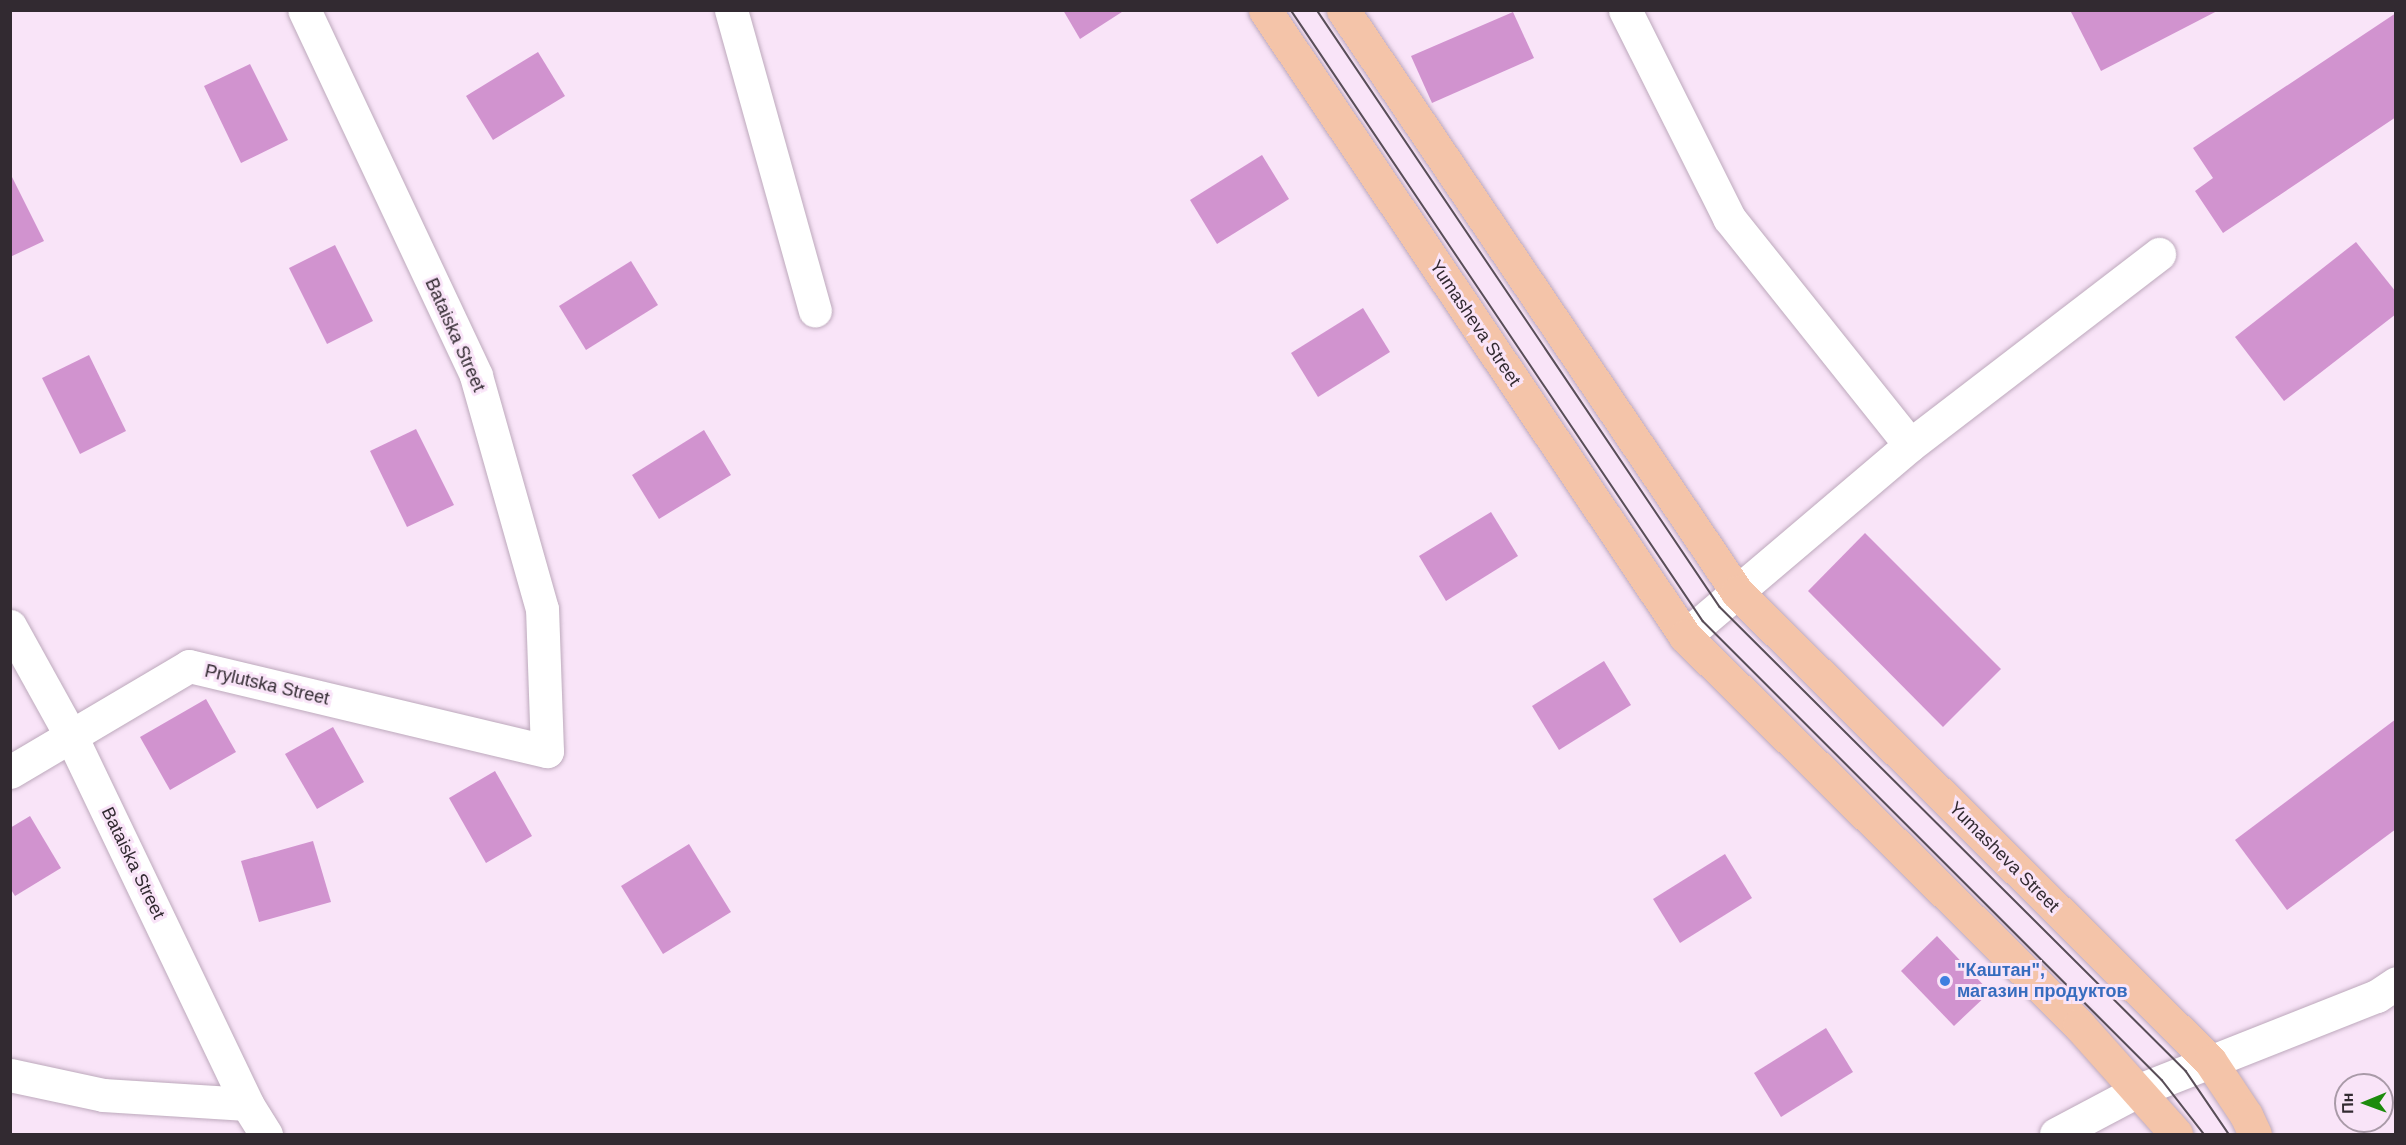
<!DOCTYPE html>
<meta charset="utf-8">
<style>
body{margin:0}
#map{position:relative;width:2406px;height:1145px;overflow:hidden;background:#f9e4f8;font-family:Helvetica,sans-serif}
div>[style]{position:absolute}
.building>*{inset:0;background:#d193cf}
.roads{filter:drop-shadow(0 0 2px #bda9bc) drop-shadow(0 0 2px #bda9bc)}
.minor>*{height:33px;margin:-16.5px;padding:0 16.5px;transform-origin:16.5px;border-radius:16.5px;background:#fff}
.major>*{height:33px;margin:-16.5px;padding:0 16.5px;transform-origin:16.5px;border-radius:16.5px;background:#f4c4a9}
.tram>*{height:1.5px;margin:-0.75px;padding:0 0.75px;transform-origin:0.75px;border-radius:0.75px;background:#594e58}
.dots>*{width:16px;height:16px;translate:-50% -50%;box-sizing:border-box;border:3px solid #f9e4f8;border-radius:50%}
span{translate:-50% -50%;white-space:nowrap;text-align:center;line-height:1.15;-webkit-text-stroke:6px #f9e4f8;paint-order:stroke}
.street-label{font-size:18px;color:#322a31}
.shop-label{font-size:18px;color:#366cbe;font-weight:700}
.left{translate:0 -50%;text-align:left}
.frame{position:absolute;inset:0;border:12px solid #322a31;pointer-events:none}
.north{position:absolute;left:2334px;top:1073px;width:60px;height:60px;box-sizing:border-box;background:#f9e4f8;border:2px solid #a99aa8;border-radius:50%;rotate:269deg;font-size:16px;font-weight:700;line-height:24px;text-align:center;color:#322a31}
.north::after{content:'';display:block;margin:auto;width:21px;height:27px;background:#1d8b0d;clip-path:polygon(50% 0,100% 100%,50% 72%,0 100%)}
</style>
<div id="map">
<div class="building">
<div style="clip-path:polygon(1063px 10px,1125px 10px,1080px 39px)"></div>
<div style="clip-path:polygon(2070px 10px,2219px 10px,2101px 71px)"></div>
<div style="clip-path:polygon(1513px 12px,1534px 58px,1432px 103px,1411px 56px)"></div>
<div style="clip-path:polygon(2396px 13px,2396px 117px,2223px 233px,2195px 191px,2213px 178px,2193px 148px)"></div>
<div style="clip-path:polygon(538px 52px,565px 96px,493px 140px,466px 96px)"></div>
<div style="clip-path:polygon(250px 64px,288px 140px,241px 163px,204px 86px)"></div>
<div style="clip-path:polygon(1262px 155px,1289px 199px,1217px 244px,1190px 200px)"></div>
<div style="clip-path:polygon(10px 173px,44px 241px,10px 257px)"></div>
<div style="clip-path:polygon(2356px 242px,2396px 292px,2396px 314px,2284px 401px,2235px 337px)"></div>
<div style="clip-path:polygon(335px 245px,373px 321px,327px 344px,289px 268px)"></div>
<div style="clip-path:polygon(631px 261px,658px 305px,586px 350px,559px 306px)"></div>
<div style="clip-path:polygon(1363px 308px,1390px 352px,1318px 397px,1291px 353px)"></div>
<div style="clip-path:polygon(89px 355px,126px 431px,80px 454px,42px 378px)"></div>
<div style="clip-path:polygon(416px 429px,454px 505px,407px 527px,370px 451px)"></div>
<div style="clip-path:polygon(704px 430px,731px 475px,659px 519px,632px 475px)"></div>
<div style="clip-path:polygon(1491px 512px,1518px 556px,1446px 601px,1419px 556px)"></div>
<div style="clip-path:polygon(1865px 533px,2001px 669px,1943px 727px,1808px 591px)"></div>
<div style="clip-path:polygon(1604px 661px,1631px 705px,1559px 750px,1532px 706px)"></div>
<div style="clip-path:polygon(206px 699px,236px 752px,170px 790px,140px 737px)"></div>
<div style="clip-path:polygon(2396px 719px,2396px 829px,2287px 910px,2235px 840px)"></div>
<div style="clip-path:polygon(333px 727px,364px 782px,317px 809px,285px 754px)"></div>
<div style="clip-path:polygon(495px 771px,532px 836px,486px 863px,449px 798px)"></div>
<div style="clip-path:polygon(30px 816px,61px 868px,15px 896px,10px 888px,10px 828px)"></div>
<div style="clip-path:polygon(313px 841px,331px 902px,259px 922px,241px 861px)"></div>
<div style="clip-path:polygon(689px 844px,731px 912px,663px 954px,621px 886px)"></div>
<div style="clip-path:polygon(1725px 854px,1752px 898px,1680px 943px,1653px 899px)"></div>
<div style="clip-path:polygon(1937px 936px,1990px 992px,1954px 1026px,1901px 971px)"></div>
<div style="clip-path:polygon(1826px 1028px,1853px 1072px,1781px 1117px,1754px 1073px)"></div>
</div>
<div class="roads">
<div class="minor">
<div style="left:731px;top:10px;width:312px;rotate:74.4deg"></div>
<div style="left:1625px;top:10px;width:233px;rotate:63.4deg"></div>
<div style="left:1729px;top:218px;width:290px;rotate:51.4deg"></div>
<div style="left:10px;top:626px;width:126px;rotate:61deg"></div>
<div style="left:71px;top:736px;width:408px;rotate:64.4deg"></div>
<div style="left:1685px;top:636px;width:295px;rotate:-40.3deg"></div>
<div style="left:1910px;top:445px;width:314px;rotate:-37.5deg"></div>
<div style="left:10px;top:772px;width:208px;rotate:-30.6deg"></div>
<div style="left:189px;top:666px;width:368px;rotate:13.4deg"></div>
<div style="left:547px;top:751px;width:142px;rotate:-92deg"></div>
<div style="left:542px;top:609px;width:243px;rotate:-105.8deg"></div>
<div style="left:476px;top:375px;width:403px;rotate:-115.2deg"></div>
<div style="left:10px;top:1075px;width:95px;rotate:12.1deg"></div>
<div style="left:103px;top:1095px;width:144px;rotate:3.6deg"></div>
<div style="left:247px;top:1104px;width:36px;rotate:58deg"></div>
<div style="left:2056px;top:1134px;width:94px;rotate:-27.9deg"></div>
<div style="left:2139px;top:1090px;width:256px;rotate:-21.6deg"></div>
<div style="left:2377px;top:996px;width:23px;rotate:-34deg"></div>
</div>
<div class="major">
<div style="left:1265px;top:10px;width:754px;rotate:56.14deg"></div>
<div style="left:1685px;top:636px;width:554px;rotate:44.63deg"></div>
<div style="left:2079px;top:1025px;width:146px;rotate:48.3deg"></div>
<div style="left:1343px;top:10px;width:703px;rotate:55.9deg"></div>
<div style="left:1737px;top:592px;width:666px;rotate:44.76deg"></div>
<div style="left:2210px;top:1061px;width:65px;rotate:56.3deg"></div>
<div style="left:2246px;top:1115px;width:21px;rotate:65deg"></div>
</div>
</div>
<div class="tram">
<div style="left:1291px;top:10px;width:737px;rotate:56.01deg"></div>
<div style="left:1703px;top:621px;width:649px;rotate:45deg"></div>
<div style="left:2162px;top:1080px;width:68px;rotate:52.1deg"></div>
<div style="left:1317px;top:10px;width:720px;rotate:55.98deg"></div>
<div style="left:1720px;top:607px;width:658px;rotate:44.88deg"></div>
<div style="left:2186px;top:1071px;width:76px;rotate:55.7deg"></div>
</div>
<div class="dots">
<div style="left:1945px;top:981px;background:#3f7fe0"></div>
</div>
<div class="street-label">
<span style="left:1475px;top:323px;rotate:56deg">Yumasheva Street</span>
<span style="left:455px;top:335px;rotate:66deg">Bataiska Street</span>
<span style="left:267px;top:685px;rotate:13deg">Prylutska Street</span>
<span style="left:2004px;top:857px;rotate:45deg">Yumasheva Street</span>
<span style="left:133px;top:863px;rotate:64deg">Bataiska Street</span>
</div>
<div class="shop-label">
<span class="left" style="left:1957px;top:981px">"Каштан",<br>магазин продуктов</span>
</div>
<div class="frame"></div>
<div class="north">Пн</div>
</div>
